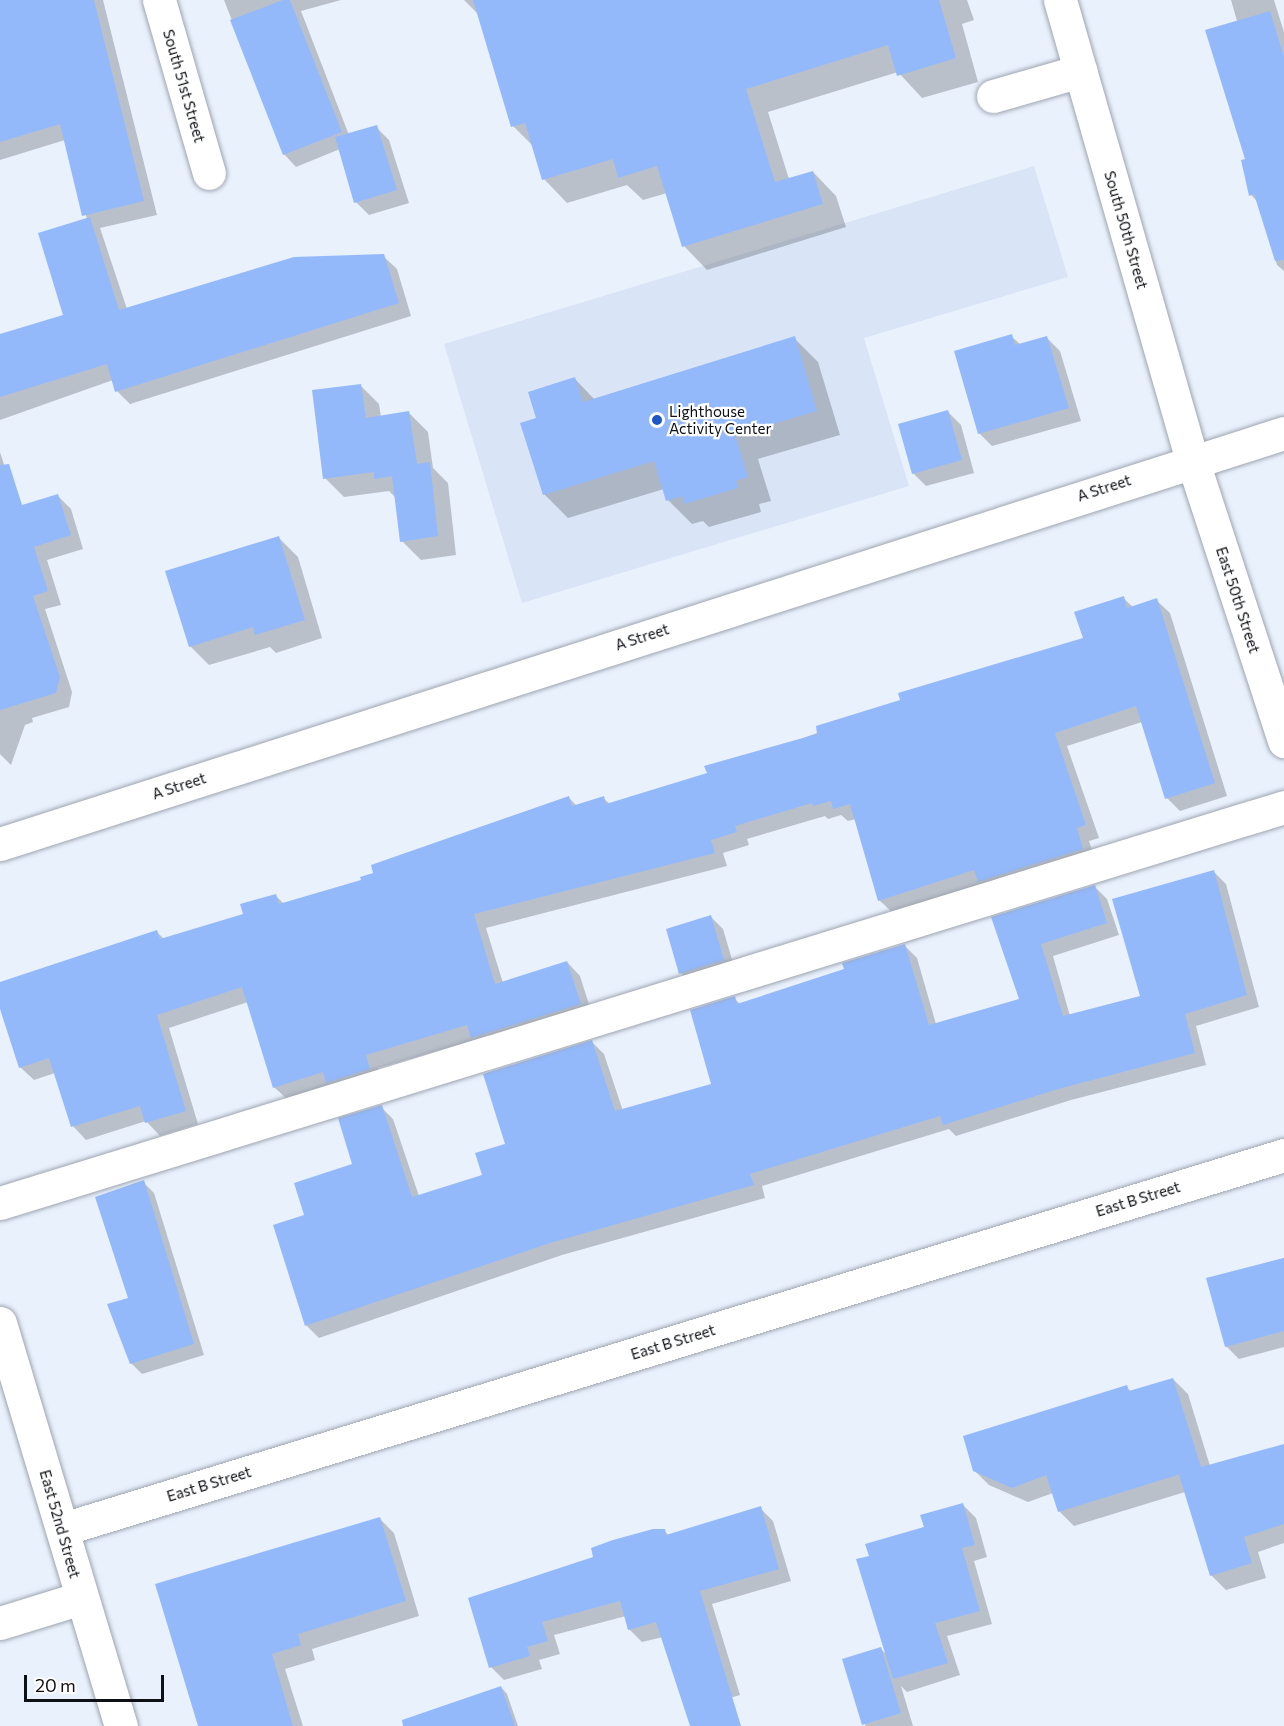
<!DOCTYPE html>
<style>
body{margin:0}
#map{position:relative;width:1284px;height:1726px;overflow:hidden;background:#e9f1fd;font-family:Commissioner,sans-serif}
div>[style]{position:absolute}
.built>*{inset:0;background:#d9e4f6}
.shadow>*{inset:0;background:#0003}
.building>*{inset:0;background:#93b9fb}
.roads{filter:drop-shadow(0 0 2px #9ea5b0) drop-shadow(0 0 2px #9ea5b0)}
.minor>*{height:33px;margin:-16.5px;padding:0 16.5px;transform-origin:16.5px;border-radius:16.5px;background:#fff}
.dots>*{width:16px;height:16px;translate:-50% -50%;box-sizing:border-box;border:3px solid #fff;border-radius:50%}
span{translate:-50% -50%;white-space:nowrap;text-align:center;line-height:1.15;-webkit-text-stroke:4.5px #fff;paint-order:stroke}
.street-label{font-size:15px;color:#0d1014}
.poi-label{font-size:15px;color:#0d1014}
.left{translate:0 -50%;text-align:left}
.scale{position:absolute;left:24px;top:1675px;width:140px;height:27px;box-sizing:border-box;border:3px solid #0d1014;border-top:0;padding-left:8px;font-size:18px;line-height:21px;white-space:nowrap;color:#0d1014;-webkit-text-stroke:4px #fff;paint-order:stroke}
</style>
<div id="map">
<div class="built">
<div style="clip-path:polygon(1034px 166px,1068px 277px,864px 338px,909px 486px,522px 603px,444px 344px)"></div>
</div>
<div class="shadow">
<div style="clip-path:polygon(0 0,103px 0,157px 215px,100px 228px,127px 309px,383px 256px,397px 269px,411px 316px,130px 404px,117px 391px,113px 380px,0 420px,0 336px,65px 316px,87px 219px,65px 140px,0 160px)"></div>
<div style="clip-path:polygon(224px 0,341px 0,301px 11px,349px 135px,376px 127px,389px 140px,409px 203px,369px 215px,356px 202px,340px 149px,296px 167px,284px 154px)"></div>
<div style="clip-path:polygon(464px 0,967px 0,974px 20px,962px 24px,978px 82px,922px 98px,898px 72px,768px 112px,789px 179px,813px 172px,836px 196px,846px 227px,707px 270px,684px 246px,667px 193px,643px 200px,627px 185px,567px 203px,544px 179px,534px 147px,513px 126px,480px 16px)"></div>
<div style="clip-path:polygon(1231px 0,1274px 0,1284px 32px,1284px 271px,1277px 265px,1259px 203px,1251px 195px,1237px 21px)"></div>
<div style="clip-path:polygon(1011px 336px,1021px 345px,1047px 338px,1060px 351px,1081px 421px,992px 446px,979px 433px)"></div>
<div style="clip-path:polygon(794px 338px,818px 362px,840px 435px,758px 459px,771px 501px,759px 504px,761px 512px,709px 527px,703px 521px,692px 524px,668px 500px,664px 489px,568px 518px,544px 494px,538px 419px,575px 379px,595px 400px)"></div>
<div style="clip-path:polygon(360px 385px,379px 404px,381px 417px,409px 413px,428px 432px,433px 468px,448px 483px,456px 555px,421px 560px,402px 541px,395px 497px,389px 491px,344px 497px,325px 478px)"></div>
<div style="clip-path:polygon(948px 412px,961px 425px,974px 473px,926px 486px,913px 473px)"></div>
<div style="clip-path:polygon(0 452px,18px 508px,58px 496px,71px 509px,83px 549px,47px 560px,61px 605px,45px 609px,72px 692px,69px 707px,32px 718px,33px 722px,25px 725px,11px 765px,0 754px)"></div>
<div style="clip-path:polygon(279px 538px,298px 557px,322px 638px,276px 653px,270px 647px,209px 665px,190px 646px)"></div>
<div style="clip-path:polygon(1123px 598px,1133px 607px,1156px 600px,1170px 613px,1227px 796px,1180px 811px,1167px 798px,1142px 722px,1067px 746px,1099px 838px,1089px 841px,1096px 862px,893px 913px,879px 900px,856px 819px,848px 821px,841px 815px,828px 819px,825px 816px,747px 839px,749px 845px,723px 853px,727px 866px,486px 928px,503px 983px,567px 962px,580px 976px,593px 1017px,475px 1040px,378px 1068px,382px 1082px,288px 1100px,274px 1087px,248px 1002px,169px 1028px,198px 1124px,160px 1136px,146px 1121px,86px 1140px,73px 1126px,55px 1073px,34px 1080px,20px 1067px,0 1004px,0 983px,157px 932px,164px 939px,245px 915px,276px 896px,284px 904px,362px 881px,569px 798px,577px 806px,603px 798px,610px 804px,709px 774px,901px 701px,1084px 639px)"></div>
<div style="clip-path:polygon(1213px 871px,1226px 884px,1259px 1007px,1196px 1026px,1206px 1065px,1071px 1100px,956px 1136px,949px 1129px,762px 1186px,765px 1198px,562px 1255px,319px 1338px,307px 1326px,275px 1226px,306px 1216px,354px 1165px,381px 1107px,393px 1119px,419px 1196px,484px 1176px,592px 1042px,604px 1054px,623px 1111px,712px 1085px,734px 998px,741px 1005px,846px 970px,904px 945px,917px 958px,936px 1024px,1021px 1000px,993px 918px,1095px 887px,1107px 899px,1119px 935px,1053px 956px,1070px 1016px,1142px 997px)"></div>
<div style="clip-path:polygon(710px 916px,723px 929px,736px 973px,693px 986px,681px 973px)"></div>
<div style="clip-path:polygon(143px 1182px,154px 1193px,204px 1355px,142px 1374px,131px 1363px,130px 1299px)"></div>
<div style="clip-path:polygon(1284px 1258px,1284px 1347px,1239px 1359px,1226px 1346px,1208px 1279px)"></div>
<div style="clip-path:polygon(1173px 1379px,1188px 1394px,1210px 1466px,1284px 1445px,1284px 1543px,1258px 1552px,1266px 1578px,1226px 1590px,1211px 1575px,1185px 1492px,1074px 1526px,1059px 1511px,1053px 1493px,1028px 1502px,989px 1485px,974px 1470px,1126px 1387px,1132px 1392px)"></div>
<div style="clip-path:polygon(963px 1505px,976px 1518px,987px 1557px,974px 1561px,992px 1624px,947px 1636px,960px 1675px,907px 1692px,901px 1686px,913px 1726px,865px 1726px,881px 1649px,887px 1655px,870px 1557px)"></div>
<div style="clip-path:polygon(760px 1508px,773px 1521px,791px 1581px,712px 1604px,740px 1695px,694px 1709px,663px 1637px,642px 1642px,629px 1629px,626px 1616px,554px 1635px,560px 1654px,539px 1660px,542px 1669px,504px 1680px,491px 1667px,595px 1558px,664px 1530px,669px 1536px)"></div>
<div style="clip-path:polygon(379px 1518px,394px 1533px,419px 1616px,312px 1649px,315px 1660px,285px 1669px,303px 1726px,224px 1726px,214px 1691px)"></div>
<div style="clip-path:polygon(501px 1687px,507px 1694px,518px 1726px,474px 1726px)"></div>
</div>
<div class="building">
<div style="clip-path:polygon(0 0,94px 0,144px 201px,82px 216px,60px 124px,0 142px)"></div>
<div style="clip-path:polygon(283px 0,290px 0,342px 132px,283px 155px,230px 20px)"></div>
<div style="clip-path:polygon(473px 0,939px 0,956px 58px,897px 76px,888px 45px,746px 89px,775px 182px,813px 171px,823px 204px,682px 247px,657px 166px,618px 178px,613px 159px,542px 180px,525px 123px,511px 127px)"></div>
<div style="clip-path:polygon(1270px 11px,1284px 57px,1284px 260px,1275px 261px,1254px 194px,1249px 196px,1241px 160px,1245px 159px,1205px 30px)"></div>
<div style="clip-path:polygon(377px 125px,397px 190px,354px 203px,335px 137px)"></div>
<div style="clip-path:polygon(90px 217px,119px 310px,294px 257px,384px 254px,399px 303px,115px 392px,107px 364px,0 397px,0 334px,63px 315px,38px 233px)"></div>
<div style="clip-path:polygon(1012px 334px,1015px 345px,1047px 336px,1069px 408px,978px 434px,954px 351px)"></div>
<div style="clip-path:polygon(795px 336px,817px 411px,735px 435px,748px 477px,736px 481px,738px 488px,684px 504px,682px 496px,666px 501px,654px 461px,543px 495px,520px 423px,536px 418px,528px 392px,575px 377px,583px 402px)"></div>
<div style="clip-path:polygon(361px 384px,366px 418px,409px 411px,417px 464px,430px 462px,438px 536px,400px 542px,392px 476px,374px 479px,374px 472px,323px 479px,312px 390px)"></div>
<div style="clip-path:polygon(948px 410px,962px 460px,912px 474px,898px 424px)"></div>
<div style="clip-path:polygon(9px 464px,22px 505px,58px 494px,71px 535px,34px 547px,48px 591px,33px 596px,60px 677px,56px 693px,0 710px,0 465px)"></div>
<div style="clip-path:polygon(279px 536px,305px 620px,255px 635px,253px 627px,189px 647px,165px 571px)"></div>
<div style="clip-path:polygon(1124px 596px,1127px 608px,1157px 598px,1215px 783px,1165px 799px,1136px 706px,1055px 733px,1086px 825px,1077px 828px,1083px 849px,978px 882px,974px 870px,878px 901px,850px 804px,833px 809px,831px 801px,813px 806px,812px 803px,735px 826px,737px 832px,711px 840px,715px 853px,474px 914px,495px 984px,567px 961px,581px 1004px,471px 1038px,467px 1025px,366px 1055px,370px 1069px,326px 1083px,323px 1072px,273px 1088px,242px 987px,157px 1015px,186px 1111px,145px 1123px,140px 1106px,71px 1127px,49px 1058px,19px 1068px,0 1009px,0 982px,157px 930px,160px 939px,243px 914px,240px 904px,276px 894px,279px 904px,361px 880px,360px 877px,373px 873px,371px 865px,569px 796px,572px 806px,604px 796px,606px 804px,707px 773px,704px 766px,817px 734px,816px 726px,900px 700px,898px 693px,1083px 638px,1074px 612px)"></div>
<div style="clip-path:polygon(1214px 870px,1247px 995px,1185px 1014px,1195px 1053px,1058px 1089px,943px 1125px,940px 1116px,750px 1174px,754px 1185px,550px 1243px,305px 1326px,273px 1225px,304px 1215px,294px 1183px,352px 1164px,338px 1118px,382px 1105px,412px 1197px,482px 1175px,475px 1153px,505px 1144px,483px 1074px,592px 1040px,615px 1111px,711px 1084px,690px 1010px,735px 996px,737px 1004px,844px 969px,842px 963px,905px 944px,929px 1025px,1019px 999px,991px 917px,1095px 885px,1107px 923px,1041px 944px,1063px 1016px,1140px 996px,1112px 899px)"></div>
<div style="clip-path:polygon(711px 915px,724px 960px,679px 974px,666px 929px)"></div>
<div style="clip-path:polygon(144px 1180px,194px 1344px,130px 1364px,107px 1304px,128px 1298px,95px 1197px)"></div>
<div style="clip-path:polygon(1284px 1258px,1284px 1331px,1225px 1347px,1206px 1278px)"></div>
<div style="clip-path:polygon(1173px 1378px,1201px 1467px,1284px 1444px,1284px 1524px,1244px 1537px,1252px 1563px,1210px 1576px,1179px 1475px,1184px 1473px,1058px 1512px,1046px 1475px,1012px 1488px,973px 1471px,963px 1436px,1127px 1385px,1129px 1391px)"></div>
<div style="clip-path:polygon(963px 1503px,975px 1545px,962px 1548px,980px 1611px,935px 1623px,948px 1663px,893px 1679px,856px 1559px,869px 1556px,865px 1544px,924px 1527px,920px 1515px)"></div>
<div style="clip-path:polygon(761px 1506px,779px 1569px,700px 1591px,741px 1726px,690px 1726px,656px 1622px,628px 1630px,620px 1601px,542px 1622px,548px 1641px,527px 1647px,530px 1656px,489px 1668px,468px 1598px,593px 1557px,591px 1548px,613px 1540px,653px 1529px,665px 1529px,666px 1535px)"></div>
<div style="clip-path:polygon(380px 1517px,406px 1601px,298px 1634px,301px 1645px,272px 1654px,293px 1726px,198px 1726px,155px 1584px)"></div>
<div style="clip-path:polygon(881px 1647px,901px 1713px,862px 1725px,842px 1659px)"></div>
<div style="clip-path:polygon(501px 1686px,515px 1726px,403px 1726px,402px 1720px)"></div>
</div>
<div class="roads">
<div class="minor">
<div style="left:159px;top:0;width:180px;rotate:73.9deg"></div>
<div style="left:1060px;top:0;width:478px;rotate:74deg"></div>
<div style="left:1192px;top:459px;width:297px;rotate:71.9deg"></div>
<div style="left:993px;top:96px;width:91px;rotate:-16deg"></div>
<div style="left:0;top:844px;width:1348px;rotate:-17.75deg"></div>
<div style="left:0;top:1203px;width:1344px;rotate:-17.14deg"></div>
<div style="left:0;top:1323px;width:421px;rotate:73.3deg"></div>
<div style="left:63px;top:1529px;width:1277px;rotate:-17.03deg"></div>
<div style="left:0;top:1623px;width:85px;rotate:-17.2deg"></div>
</div>
</div>
<div class="dots">
<div style="left:657px;top:420px;background:#1c57c4"></div>
</div>
<div class="street-label">
<span style="left:184px;top:86px;rotate:74deg">South 51st Street</span>
<span style="left:1126px;top:230px;rotate:74deg">South 50th Street</span>
<span style="left:1104px;top:488px;rotate:-18deg">A Street</span>
<span style="left:1238px;top:600px;rotate:72deg">East 50th Street</span>
<span style="left:642px;top:637px;rotate:-18deg">A Street</span>
<span style="left:179px;top:786px;rotate:-18deg">A Street</span>
<span style="left:1138px;top:1199px;rotate:-17deg">East B Street</span>
<span style="left:673px;top:1342px;rotate:-17deg">East B Street</span>
<span style="left:209px;top:1484px;rotate:-17deg">East B Street</span>
<span style="left:60px;top:1524px;rotate:74deg">East 52nd Street</span>
</div>
<div class="poi-label">
<span class="left" style="left:669px;top:420px">Lighthouse<br>Activity Center</span>
</div>
<div class="scale">20 m</div>
</div>
